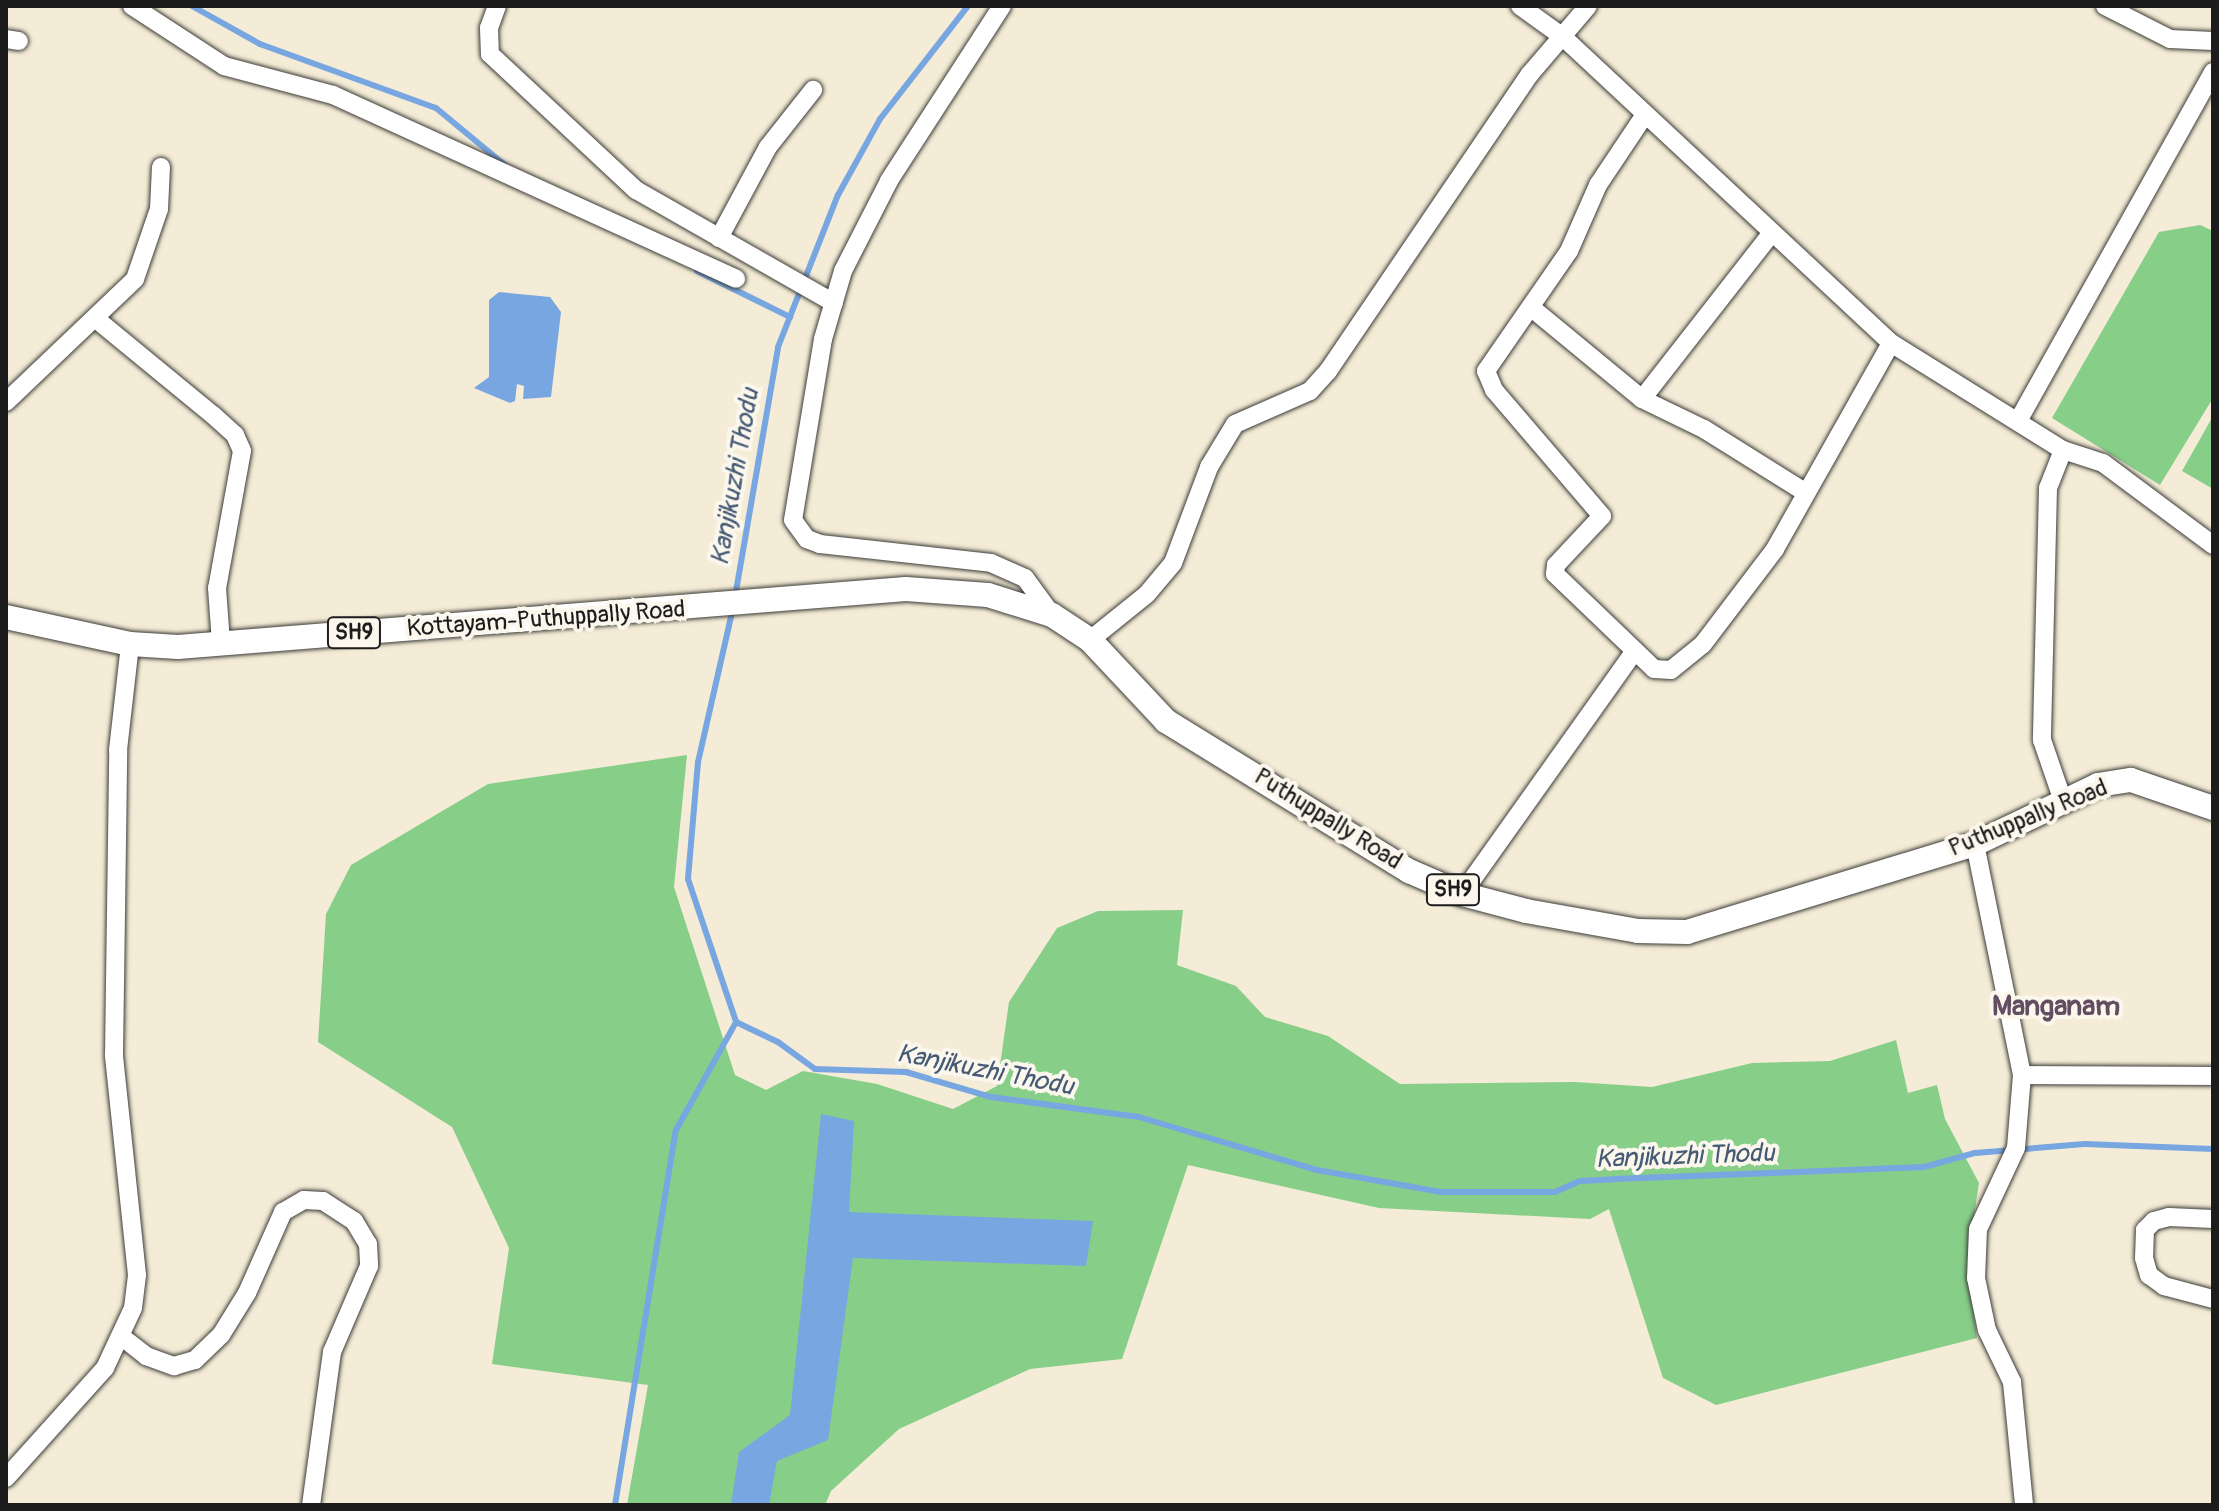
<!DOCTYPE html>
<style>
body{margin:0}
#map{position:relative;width:2219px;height:1511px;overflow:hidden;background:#f4ecd6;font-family:Pangolin,sans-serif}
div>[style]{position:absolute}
.green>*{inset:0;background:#87ce89}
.water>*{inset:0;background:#78a6e1}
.stream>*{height:6px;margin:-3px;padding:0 3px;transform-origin:3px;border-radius:3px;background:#78a6e1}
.roads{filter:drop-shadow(0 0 2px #3c3b38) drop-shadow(0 0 2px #3c3b38)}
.minor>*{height:18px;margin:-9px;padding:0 9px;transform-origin:9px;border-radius:9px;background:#fff}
.major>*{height:24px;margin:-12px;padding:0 12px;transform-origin:12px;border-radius:12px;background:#fff}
span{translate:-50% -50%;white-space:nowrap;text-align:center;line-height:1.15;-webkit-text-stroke:8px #fbf7ec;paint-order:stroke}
.shield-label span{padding:2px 6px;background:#fbf7ec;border:2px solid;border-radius:6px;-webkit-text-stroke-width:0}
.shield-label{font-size:22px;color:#1c1c1c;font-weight:700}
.street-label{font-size:24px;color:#1c1c1c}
.water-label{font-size:26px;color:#455a75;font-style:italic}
.quarter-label{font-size:28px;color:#624d61;font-weight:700}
.frame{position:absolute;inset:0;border:8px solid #1c1c1c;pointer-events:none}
</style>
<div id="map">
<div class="green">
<div style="clip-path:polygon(2200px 225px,2213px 231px,2213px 398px,2160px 485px,2052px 418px,2159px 232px)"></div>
<div style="clip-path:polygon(2213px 416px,2213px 489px,2182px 471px)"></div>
<div style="clip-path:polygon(687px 755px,674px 887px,735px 1075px,766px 1090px,803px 1071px,877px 1084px,953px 1109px,997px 1086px,1009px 1002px,1057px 928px,1098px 911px,1183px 910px,1177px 965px,1236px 986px,1265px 1017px,1328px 1036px,1400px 1084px,1575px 1082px,1652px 1087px,1752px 1063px,1830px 1061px,1896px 1040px,1908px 1093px,1937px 1085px,1945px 1119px,1979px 1183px,1967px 1261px,1977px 1338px,1716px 1405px,1663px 1378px,1609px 1209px,1590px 1219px,1379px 1208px,1188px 1165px,1122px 1359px,1030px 1369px,899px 1429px,831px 1491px,825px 1505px,627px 1505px,648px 1385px,492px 1364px,509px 1248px,452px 1127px,318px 1042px,326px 914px,351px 865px,488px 784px)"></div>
</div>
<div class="water">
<div style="clip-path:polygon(499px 292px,550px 297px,561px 312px,551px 397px,523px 399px,524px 386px,517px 384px,515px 401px,510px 403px,474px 388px,489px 377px,489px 300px)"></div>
<div style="clip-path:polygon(821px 1114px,854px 1121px,849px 1212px,1093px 1221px,1086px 1266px,853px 1258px,828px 1440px,777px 1461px,769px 1505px,731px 1505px,739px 1452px,790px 1415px)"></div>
</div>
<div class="stream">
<div style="left:192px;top:6px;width:78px;rotate:29.2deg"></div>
<div style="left:260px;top:44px;width:187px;rotate:20deg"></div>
<div style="left:436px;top:108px;width:89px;rotate:39.6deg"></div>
<div style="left:697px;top:271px;width:104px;rotate:26.3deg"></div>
<div style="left:735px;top:597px;width:254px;rotate:-80.2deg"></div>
<div style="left:778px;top:347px;width:163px;rotate:-68.5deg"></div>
<div style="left:838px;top:195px;width:87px;rotate:-61.1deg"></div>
<div style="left:880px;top:119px;width:143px;rotate:-52.1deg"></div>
<div style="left:733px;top:608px;width:158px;rotate:102.8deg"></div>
<div style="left:698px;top:762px;width:117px;rotate:94.9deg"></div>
<div style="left:688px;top:879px;width:151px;rotate:71.4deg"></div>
<div style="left:736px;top:1022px;width:47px;rotate:25.5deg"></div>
<div style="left:778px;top:1042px;width:46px;rotate:36.1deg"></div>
<div style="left:815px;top:1069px;width:91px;rotate:1.9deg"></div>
<div style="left:906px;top:1072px;width:89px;rotate:16.4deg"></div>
<div style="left:991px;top:1097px;width:149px;rotate:7.7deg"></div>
<div style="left:1139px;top:1117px;width:186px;rotate:16.6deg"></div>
<div style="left:1317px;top:1170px;width:125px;rotate:10.1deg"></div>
<div style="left:1440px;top:1192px;width:115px"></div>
<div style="left:1555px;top:1192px;width:27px;rotate:-24deg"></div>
<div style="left:1580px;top:1181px;width:34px;rotate:-3deg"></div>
<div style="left:1614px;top:1179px;width:310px;rotate:-2.2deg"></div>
<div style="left:1924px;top:1167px;width:53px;rotate:-15.4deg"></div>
<div style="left:1975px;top:1153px;width:110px;rotate:-4.7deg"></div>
<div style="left:2085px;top:1144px;width:128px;rotate:2.2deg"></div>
<div style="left:615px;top:1505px;width:380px;rotate:-80.8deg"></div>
<div style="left:676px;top:1130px;width:124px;rotate:-60.9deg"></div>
</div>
<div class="roads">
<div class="minor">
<div style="left:132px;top:6px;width:110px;rotate:33.1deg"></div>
<div style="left:224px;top:66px;width:113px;rotate:14.9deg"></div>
<div style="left:333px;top:95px;width:443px;rotate:24.5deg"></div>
<div style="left:497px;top:6px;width:23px;rotate:110deg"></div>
<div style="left:489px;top:28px;width:26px;rotate:88deg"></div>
<div style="left:490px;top:54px;width:200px;rotate:43deg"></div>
<div style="left:636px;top:190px;width:228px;rotate:29.7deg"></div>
<div style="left:1002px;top:6px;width:208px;rotate:122.9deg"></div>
<div style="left:889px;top:181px;width:101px;rotate:117.1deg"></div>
<div style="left:843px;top:271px;width:71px;rotate:106.4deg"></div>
<div style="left:823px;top:339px;width:183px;rotate:99.4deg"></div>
<div style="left:793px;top:520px;width:24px;rotate:54deg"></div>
<div style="left:807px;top:539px;width:14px;rotate:21deg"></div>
<div style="left:820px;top:544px;width:172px;rotate:6.3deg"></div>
<div style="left:991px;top:563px;width:37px;rotate:24deg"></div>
<div style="left:1025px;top:578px;width:46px;rotate:53.9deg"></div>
<div style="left:1520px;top:6px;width:53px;rotate:35.8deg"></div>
<div style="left:1563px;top:37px;width:449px;rotate:43deg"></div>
<div style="left:1891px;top:343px;width:203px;rotate:31.9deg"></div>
<div style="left:2063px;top:450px;width:42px;rotate:18deg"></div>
<div style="left:2103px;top:463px;width:137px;rotate:36.7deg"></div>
<div style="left:2105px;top:6px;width:73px;rotate:26.9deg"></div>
<div style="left:2170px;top:39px;width:43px;rotate:2.7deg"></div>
<div style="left:6px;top:39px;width:13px;rotate:9deg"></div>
<div style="left:1644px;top:116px;width:83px;rotate:123.7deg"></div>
<div style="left:1598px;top:185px;width:72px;rotate:113.7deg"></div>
<div style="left:1569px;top:251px;width:146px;rotate:124.7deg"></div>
<div style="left:1486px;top:371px;width:21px;rotate:67deg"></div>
<div style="left:1494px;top:390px;width:166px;rotate:49.4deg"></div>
<div style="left:1602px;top:516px;width:67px;rotate:133.2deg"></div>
<div style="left:1556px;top:565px;width:9px;rotate:96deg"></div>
<div style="left:1555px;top:574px;width:137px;rotate:43.8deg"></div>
<div style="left:1654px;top:669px;width:17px;rotate:3deg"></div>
<div style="left:1671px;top:670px;width:41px;rotate:-39.1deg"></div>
<div style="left:1703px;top:644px;width:119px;rotate:-52.8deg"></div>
<div style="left:1775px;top:549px;width:236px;rotate:-60.6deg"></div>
<div style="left:719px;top:238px;width:103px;rotate:-61.7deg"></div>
<div style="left:768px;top:147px;width:73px;rotate:-51.7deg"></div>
<div style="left:1533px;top:309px;width:141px;rotate:39.5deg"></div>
<div style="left:1642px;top:399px;width:69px;rotate:25.8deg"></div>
<div style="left:1704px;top:429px;width:119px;rotate:32deg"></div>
<div style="left:96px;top:319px;width:151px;rotate:39.4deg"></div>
<div style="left:213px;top:415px;width:30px;rotate:42deg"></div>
<div style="left:235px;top:435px;width:17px;rotate:66deg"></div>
<div style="left:242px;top:451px;width:139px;rotate:100.3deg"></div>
<div style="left:217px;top:588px;width:55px;rotate:85.8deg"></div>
<div style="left:1642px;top:399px;width:209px;rotate:-52deg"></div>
<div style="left:6px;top:402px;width:178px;rotate:-43.6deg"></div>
<div style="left:135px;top:279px;width:74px;rotate:-71.1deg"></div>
<div style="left:159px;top:209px;width:42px;rotate:-87.3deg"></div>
<div style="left:2018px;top:421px;width:400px;rotate:-60.8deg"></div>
<div style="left:2063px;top:450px;width:41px;rotate:111.5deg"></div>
<div style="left:2048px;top:488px;width:252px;rotate:91.4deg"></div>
<div style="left:2042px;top:740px;width:65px;rotate:71deg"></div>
<div style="left:1090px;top:640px;width:73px;rotate:-38.9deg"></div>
<div style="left:1147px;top:594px;width:40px;rotate:-50deg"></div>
<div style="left:1173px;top:563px;width:103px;rotate:-69.4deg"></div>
<div style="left:1209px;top:467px;width:50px;rotate:-58.8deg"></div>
<div style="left:1235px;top:424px;width:82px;rotate:-23.7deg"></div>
<div style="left:1310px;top:391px;width:27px;rotate:-48deg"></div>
<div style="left:1328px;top:371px;width:359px;rotate:-55.8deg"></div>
<div style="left:1530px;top:74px;width:89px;rotate:-49.5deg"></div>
<div style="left:1975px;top:844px;width:236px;rotate:78.5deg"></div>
<div style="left:2022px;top:1075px;width:73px;rotate:94.7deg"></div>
<div style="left:2016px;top:1148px;width:89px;rotate:115.1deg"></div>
<div style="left:1978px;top:1229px;width:49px;rotate:92.3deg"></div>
<div style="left:1976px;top:1278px;width:53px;rotate:78.1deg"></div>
<div style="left:1987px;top:1330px;width:58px;rotate:64.3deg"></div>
<div style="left:2012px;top:1382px;width:124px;rotate:84.4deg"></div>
<div style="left:1462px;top:894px;width:296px;rotate:-54.6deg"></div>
<div style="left:2022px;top:1075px;width:191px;rotate:0.3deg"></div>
<div style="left:2213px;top:1219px;width:44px;rotate:-177.4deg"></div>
<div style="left:2169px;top:1217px;width:16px;rotate:165deg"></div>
<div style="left:2154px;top:1221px;width:13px;rotate:135deg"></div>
<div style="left:2145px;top:1230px;width:28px;rotate:92deg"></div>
<div style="left:2144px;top:1258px;width:18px;rotate:74deg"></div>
<div style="left:2149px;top:1275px;width:19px;rotate:36deg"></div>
<div style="left:2164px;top:1286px;width:51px;rotate:14.9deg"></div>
<div style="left:122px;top:1337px;width:31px;rotate:38deg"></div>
<div style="left:146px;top:1356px;width:30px;rotate:20deg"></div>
<div style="left:174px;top:1366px;width:22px;rotate:-16deg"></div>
<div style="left:195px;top:1360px;width:36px;rotate:-44deg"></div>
<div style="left:221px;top:1335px;width:49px;rotate:-58.2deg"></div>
<div style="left:247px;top:1293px;width:89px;rotate:-66deg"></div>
<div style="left:283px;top:1212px;width:24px;rotate:-30deg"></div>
<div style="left:304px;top:1200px;width:19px;rotate:3deg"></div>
<div style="left:323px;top:1201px;width:37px;rotate:33deg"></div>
<div style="left:354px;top:1221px;width:27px;rotate:59deg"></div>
<div style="left:368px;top:1244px;width:22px;rotate:87deg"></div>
<div style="left:369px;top:1266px;width:94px;rotate:113.3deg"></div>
<div style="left:332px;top:1352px;width:154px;rotate:97.8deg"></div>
<div style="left:6px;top:1478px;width:148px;rotate:-48deg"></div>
<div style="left:105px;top:1368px;width:66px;rotate:-65deg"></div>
<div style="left:133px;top:1308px;width:33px;rotate:-83deg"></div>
<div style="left:137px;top:1275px;width:221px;rotate:-96deg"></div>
<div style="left:114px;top:1055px;width:305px;rotate:-89.2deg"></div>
<div style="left:118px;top:750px;width:107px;rotate:-83.5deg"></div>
</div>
<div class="major">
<div style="left:6px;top:617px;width:127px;rotate:12.3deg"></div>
<div style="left:130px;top:644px;width:48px;rotate:3.6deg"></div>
<div style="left:178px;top:647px;width:730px;rotate:-4.56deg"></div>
<div style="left:906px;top:589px;width:82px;rotate:4.2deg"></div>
<div style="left:988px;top:595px;width:67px;rotate:17.4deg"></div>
<div style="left:1052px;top:615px;width:45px;rotate:33.3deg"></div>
<div style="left:1090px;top:640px;width:111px;rotate:46.8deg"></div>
<div style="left:1166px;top:721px;width:286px;rotate:31.7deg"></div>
<div style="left:1409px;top:871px;width:58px;rotate:23.5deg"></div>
<div style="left:1462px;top:894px;width:66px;rotate:14.9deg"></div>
<div style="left:1526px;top:911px;width:114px;rotate:10.1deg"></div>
<div style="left:1638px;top:931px;width:49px;rotate:1.2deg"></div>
<div style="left:1687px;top:932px;width:301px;rotate:-17deg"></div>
<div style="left:1975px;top:844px;width:136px;rotate:-25.6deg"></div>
<div style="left:2098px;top:785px;width:33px;rotate:-9deg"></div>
<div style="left:2131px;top:780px;width:87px;rotate:18.9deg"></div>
</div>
</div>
<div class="shield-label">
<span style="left:354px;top:633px">SH9</span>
<span style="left:1453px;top:890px">SH9</span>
</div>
<div class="street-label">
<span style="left:546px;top:619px;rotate:-4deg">Kottayam-Puthuppally Road</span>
<span style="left:2028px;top:818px;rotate:-22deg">Puthuppally Road</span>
<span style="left:1328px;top:819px;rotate:32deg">Puthuppally Road</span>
</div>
<div class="water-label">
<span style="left:736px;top:477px;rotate:-80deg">Kanjikuzhi Thodu</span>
<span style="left:985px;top:1071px;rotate:11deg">Kanjikuzhi Thodu</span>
<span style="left:1685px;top:1157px;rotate:-2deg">Kanjikuzhi Thodu</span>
</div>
<div class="quarter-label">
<span style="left:2056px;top:1007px">Manganam</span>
</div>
<div class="frame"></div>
</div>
